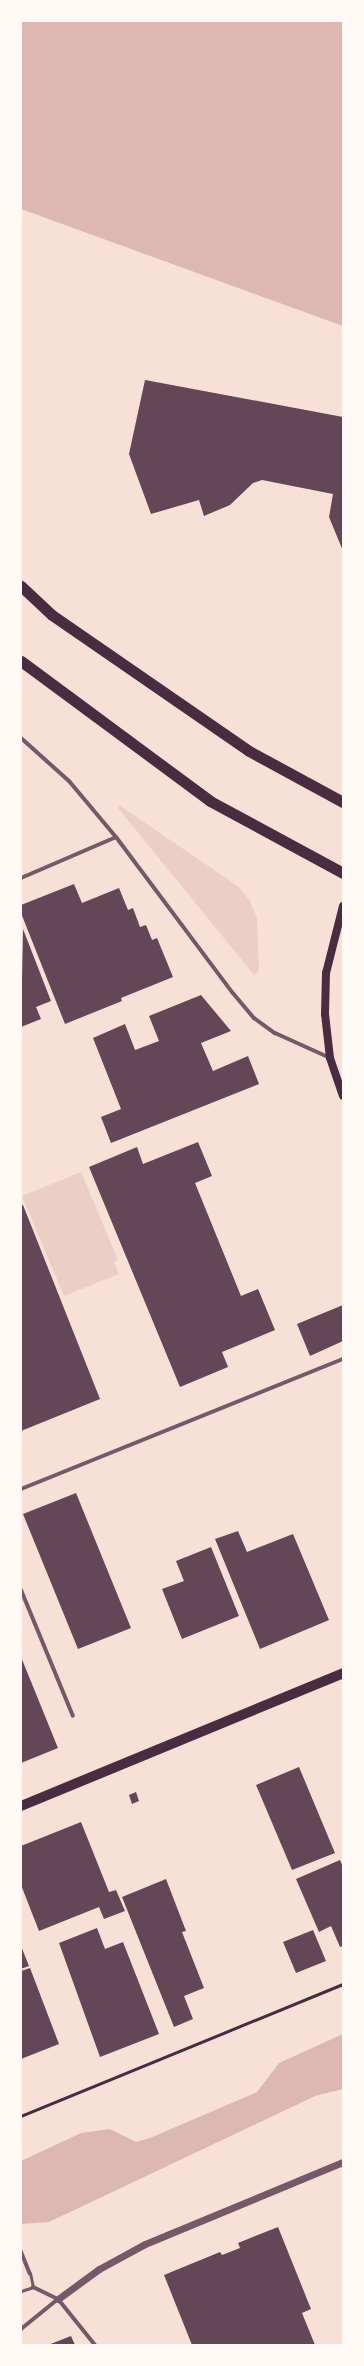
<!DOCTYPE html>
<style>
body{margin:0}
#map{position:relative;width:364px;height:2366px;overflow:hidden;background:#f7e1d7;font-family:Cabin,sans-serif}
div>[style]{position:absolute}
.green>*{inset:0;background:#ebcfc5}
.water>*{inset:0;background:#dcb8b0}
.building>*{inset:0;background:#644757}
.path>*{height:2.5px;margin:-1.25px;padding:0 1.25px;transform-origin:1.25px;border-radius:1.25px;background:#4a2c40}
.service>*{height:3px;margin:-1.5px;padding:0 1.5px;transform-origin:1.5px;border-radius:1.5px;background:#755966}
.pedestrian>*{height:3.5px;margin:-1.75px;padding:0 1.75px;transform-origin:1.75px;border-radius:1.75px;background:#755966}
.minor>*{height:4px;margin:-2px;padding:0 2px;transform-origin:2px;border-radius:2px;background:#755966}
.tertiary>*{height:7px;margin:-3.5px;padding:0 3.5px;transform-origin:3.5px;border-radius:3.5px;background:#755966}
.secondary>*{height:8px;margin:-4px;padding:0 4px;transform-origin:4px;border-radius:4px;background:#4a2c40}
.primary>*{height:10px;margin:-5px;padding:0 5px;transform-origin:5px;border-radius:5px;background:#4a2c40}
.trunk>*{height:11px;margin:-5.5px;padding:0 5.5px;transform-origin:5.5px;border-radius:5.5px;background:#4a2c40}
span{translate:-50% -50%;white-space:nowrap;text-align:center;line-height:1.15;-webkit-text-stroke:3px #fffaf5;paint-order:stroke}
.frame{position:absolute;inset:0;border:22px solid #fffaf5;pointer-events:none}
</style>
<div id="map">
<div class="green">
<div style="clip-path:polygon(119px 805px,239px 887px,250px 901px,257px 918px,259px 971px,254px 975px,118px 808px)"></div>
<div style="clip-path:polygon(81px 1172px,118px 1260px,114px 1262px,119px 1274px,64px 1296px,22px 1196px)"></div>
</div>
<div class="water">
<div style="clip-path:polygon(21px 21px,343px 21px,343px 326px,21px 209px)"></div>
<div style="clip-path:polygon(343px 2034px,343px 2089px,315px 2096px,49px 2222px,21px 2224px,21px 2161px,81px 2133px,110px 2129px,136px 2142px,150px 2138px,257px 2092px,279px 2063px)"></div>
</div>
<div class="building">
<div style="clip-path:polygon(145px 380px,343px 417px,343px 551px,329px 517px,333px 494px,262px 480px,253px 483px,230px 505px,204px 516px,199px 500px,151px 514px,129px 454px)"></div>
<div style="clip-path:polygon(74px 884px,82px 903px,119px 888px,128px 910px,133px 908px,140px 927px,146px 925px,152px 940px,157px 938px,173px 977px,121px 998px,122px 1001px,65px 1024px,21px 913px,21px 905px)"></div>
<div style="clip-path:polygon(23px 929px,51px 1001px,36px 1007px,41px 1019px,21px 1027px)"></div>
<div style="clip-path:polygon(201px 995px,231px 1031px,201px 1043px,213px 1071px,248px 1056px,259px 1084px,111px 1143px,101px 1117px,121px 1109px,93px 1038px,125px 1024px,135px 1050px,159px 1041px,149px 1016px)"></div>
<div style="clip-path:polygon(198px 1142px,212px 1176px,195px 1183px,241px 1296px,258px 1289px,275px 1330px,222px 1352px,228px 1367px,180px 1387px,89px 1167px,137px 1147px,143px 1164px)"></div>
<div style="clip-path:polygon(21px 1205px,23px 1205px,100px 1399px,21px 1431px)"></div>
<div style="clip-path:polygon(343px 1305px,343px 1341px,310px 1356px,297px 1324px)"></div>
<div style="clip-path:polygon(76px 1493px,131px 1628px,78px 1649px,23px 1514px)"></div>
<div style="clip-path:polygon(238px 1531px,247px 1552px,293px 1534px,329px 1620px,260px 1649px,215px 1539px)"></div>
<div style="clip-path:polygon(211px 1547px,239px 1616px,182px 1639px,162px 1589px,184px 1581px,176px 1561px)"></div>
<div style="clip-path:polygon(21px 1657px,58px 1748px,21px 1763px)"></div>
<div style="clip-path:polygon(299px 1767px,335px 1853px,292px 1870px,256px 1785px)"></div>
<div style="clip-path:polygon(136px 1792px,139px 1801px,132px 1804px,129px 1795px)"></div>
<div style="clip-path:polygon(81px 1822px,109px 1892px,116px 1890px,125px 1911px,104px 1919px,99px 1907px,39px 1931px,21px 1885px,21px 1846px)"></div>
<div style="clip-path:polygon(340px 1860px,343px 1867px,343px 1946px,340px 1947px,331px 1926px,319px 1932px,296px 1879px)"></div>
<div style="clip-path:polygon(166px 1879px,186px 1931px,182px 1932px,204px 1988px,184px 1996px,193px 2019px,174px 2027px,122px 1897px)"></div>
<div style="clip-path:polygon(97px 1928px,105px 1949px,123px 1942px,159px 2034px,100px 2057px,59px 1943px)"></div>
<div style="clip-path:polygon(313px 1930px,326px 1961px,296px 1973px,283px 1942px)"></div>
<div style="clip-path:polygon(21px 1946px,29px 1966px,21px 1969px)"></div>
<div style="clip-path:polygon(30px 1968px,59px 2044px,21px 2059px,21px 1971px)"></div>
<div style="clip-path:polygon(278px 2227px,311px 2309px,302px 2313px,315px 2345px,192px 2345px,164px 2275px,220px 2252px,222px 2255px,240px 2248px,238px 2243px)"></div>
<div style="clip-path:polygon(71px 2336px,75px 2345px,48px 2345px)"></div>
</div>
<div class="path">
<div style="left:21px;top:2116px;width:348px;rotate:-22.3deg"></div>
</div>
<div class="service">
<div style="left:21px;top:2291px;width:13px;rotate:-18deg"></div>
<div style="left:33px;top:2287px;width:14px;rotate:-102deg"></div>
</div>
<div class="pedestrian">
<div style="left:21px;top:2251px;width:24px;rotate:68deg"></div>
</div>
<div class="minor">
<div style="left:21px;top:738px;width:64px;rotate:41.9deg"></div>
<div style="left:69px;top:781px;width:73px;rotate:50deg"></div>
<div style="left:116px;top:837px;width:194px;rotate:53.2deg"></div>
<div style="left:232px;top:992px;width:34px;rotate:50deg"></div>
<div style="left:254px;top:1018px;width:26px;rotate:36deg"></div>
<div style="left:275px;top:1033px;width:60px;rotate:24.4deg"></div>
<div style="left:21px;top:878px;width:103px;rotate:-23.3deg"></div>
<div style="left:21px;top:1489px;width:347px;rotate:-22deg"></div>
<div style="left:21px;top:1590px;width:136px;rotate:67.6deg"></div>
<div style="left:33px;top:2287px;width:28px;rotate:26deg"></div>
<div style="left:58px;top:2299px;width:59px;rotate:51.2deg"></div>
<div style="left:21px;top:2329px;width:48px;rotate:-39deg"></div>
</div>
<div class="tertiary">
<div style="left:58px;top:2299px;width:51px;rotate:-36.2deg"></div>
<div style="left:99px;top:2269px;width:52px;rotate:-28.5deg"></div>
<div style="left:145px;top:2244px;width:214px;rotate:-22.5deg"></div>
</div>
<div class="secondary">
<div style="left:343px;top:906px;width:69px;rotate:104.2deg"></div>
<div style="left:326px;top:973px;width:41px;rotate:91.4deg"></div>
<div style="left:325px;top:1014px;width:44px;rotate:83.5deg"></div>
<div style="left:330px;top:1058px;width:40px;rotate:71.1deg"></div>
</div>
<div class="primary">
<div style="left:21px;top:1806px;width:348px;rotate:-22.4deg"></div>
</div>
<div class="trunk">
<div style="left:21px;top:586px;width:42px;rotate:43.1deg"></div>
<div style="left:52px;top:615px;width:239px;rotate:34.6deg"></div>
<div style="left:249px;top:751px;width:107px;rotate:28.5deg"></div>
<div style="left:21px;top:661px;width:235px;rotate:36.5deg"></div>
<div style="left:210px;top:801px;width:151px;rotate:28.4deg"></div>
</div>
<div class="frame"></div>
</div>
